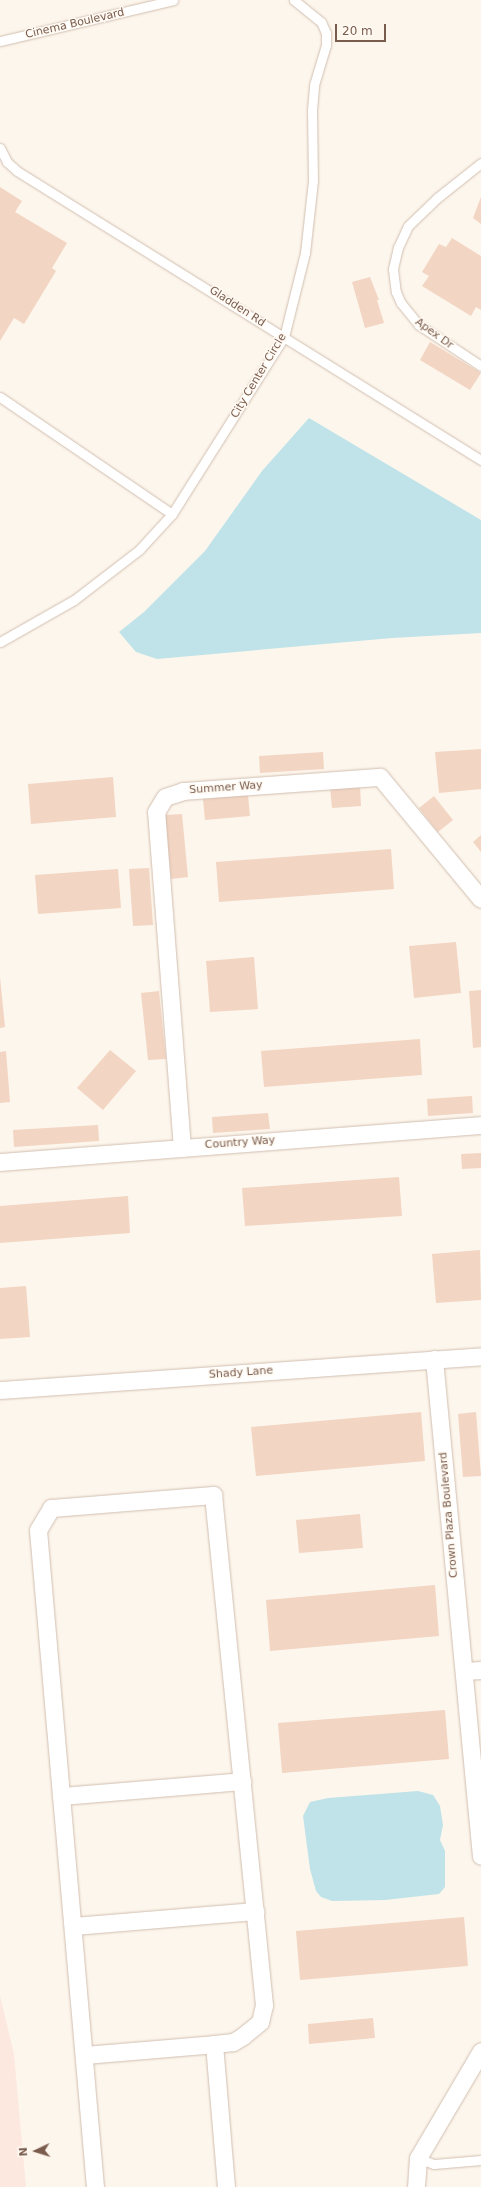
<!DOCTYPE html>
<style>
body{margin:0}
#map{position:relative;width:481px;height:2187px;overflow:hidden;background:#fdf6ec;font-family:"DejaVu Sans",sans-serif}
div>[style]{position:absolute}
.commercial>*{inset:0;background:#fde8e0}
.water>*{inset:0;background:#bfe3e8}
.building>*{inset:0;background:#f3d5c3}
.roads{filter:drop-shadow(0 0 1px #d1beb0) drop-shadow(0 0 1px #d1beb0)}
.lane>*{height:9px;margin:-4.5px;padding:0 4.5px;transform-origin:4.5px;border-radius:4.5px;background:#fff}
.street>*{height:17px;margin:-8.5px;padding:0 8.5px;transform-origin:8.5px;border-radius:8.5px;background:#fff}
span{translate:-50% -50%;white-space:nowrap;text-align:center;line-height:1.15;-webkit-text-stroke:3px #fffaf3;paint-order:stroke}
.street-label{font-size:11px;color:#7a5c4d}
.north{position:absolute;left:16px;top:2131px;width:40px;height:40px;-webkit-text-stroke:3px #fffaf3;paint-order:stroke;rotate:266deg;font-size:11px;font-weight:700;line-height:16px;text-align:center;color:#7a5c4d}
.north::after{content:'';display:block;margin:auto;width:14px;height:18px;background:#7a5c4d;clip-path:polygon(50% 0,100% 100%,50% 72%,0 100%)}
.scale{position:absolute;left:335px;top:24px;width:51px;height:18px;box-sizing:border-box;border:2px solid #7a5c4d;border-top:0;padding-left:5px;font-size:12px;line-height:14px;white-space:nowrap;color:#7a5c4d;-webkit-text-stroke:3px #fffaf3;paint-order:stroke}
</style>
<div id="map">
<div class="commercial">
<div style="clip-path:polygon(0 1996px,14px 2054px,26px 2187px,0 2187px)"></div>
</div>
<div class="water">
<div style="clip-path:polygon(309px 418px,481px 520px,481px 633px,392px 638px,157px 659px,136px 652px,119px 632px,144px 612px,205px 551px,262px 471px)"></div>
<div style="clip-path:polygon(418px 1791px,433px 1795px,440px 1806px,443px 1825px,440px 1840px,445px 1851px,445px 1887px,439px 1894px,385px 1900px,332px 1901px,321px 1897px,316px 1891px,310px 1869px,303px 1816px,310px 1802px,328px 1798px)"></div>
</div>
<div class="building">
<div style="clip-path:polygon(0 187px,22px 201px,15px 212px,67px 243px,52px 268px,56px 271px,24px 324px,14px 318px,0 341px)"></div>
<div style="clip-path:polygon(481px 197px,481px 224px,473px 218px)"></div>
<div style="clip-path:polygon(452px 238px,481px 256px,481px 310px,476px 307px,471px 316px,422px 286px,429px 276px,422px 272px,439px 244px,446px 247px)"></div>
<div style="clip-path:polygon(370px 277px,379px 300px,377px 300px,384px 323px,365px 328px,352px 282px)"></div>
<div style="clip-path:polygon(430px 342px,481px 373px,470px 390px,420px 360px)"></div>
<div style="clip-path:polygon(481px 749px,481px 789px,439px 793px,435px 752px)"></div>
<div style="clip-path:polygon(323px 752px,324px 769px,260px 773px,259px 756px)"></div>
<div style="clip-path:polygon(113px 777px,116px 817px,31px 824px,28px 784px)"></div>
<div style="clip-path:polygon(360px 785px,361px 806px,332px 808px,330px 787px)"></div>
<div style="clip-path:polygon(248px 795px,250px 816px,205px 820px,203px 799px)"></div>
<div style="clip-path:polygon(434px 796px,453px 820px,438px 832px,419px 808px)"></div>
<div style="clip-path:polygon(182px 814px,188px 877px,171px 879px,165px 815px)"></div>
<div style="clip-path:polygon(481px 835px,481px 852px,473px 842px)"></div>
<div style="clip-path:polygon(391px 849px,394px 889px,219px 902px,216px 862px)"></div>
<div style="clip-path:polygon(149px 868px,153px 925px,133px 926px,129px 869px)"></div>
<div style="clip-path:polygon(118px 869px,121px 908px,38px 914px,35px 875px)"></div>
<div style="clip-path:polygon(456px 942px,461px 993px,414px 998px,409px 946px)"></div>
<div style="clip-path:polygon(254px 957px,258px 1009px,210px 1012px,206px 961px)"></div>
<div style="clip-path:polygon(0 977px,5px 1027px,0 1028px)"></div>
<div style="clip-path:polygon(481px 990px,481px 1047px,473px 1048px,469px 991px)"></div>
<div style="clip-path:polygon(159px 991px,166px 1059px,148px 1060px,141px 993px)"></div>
<div style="clip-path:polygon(420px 1039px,422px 1075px,264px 1087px,261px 1051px)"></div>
<div style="clip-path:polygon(110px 1050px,136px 1071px,103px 1110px,77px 1088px)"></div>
<div style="clip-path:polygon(6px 1051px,10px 1102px,0 1103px,0 1052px)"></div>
<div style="clip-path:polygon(472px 1096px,473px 1113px,428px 1116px,427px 1099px)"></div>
<div style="clip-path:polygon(268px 1113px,270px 1129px,213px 1133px,212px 1117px)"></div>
<div style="clip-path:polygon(98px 1125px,99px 1141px,14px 1147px,13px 1130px)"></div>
<div style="clip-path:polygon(481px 1153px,481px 1168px,462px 1169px,461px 1154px)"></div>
<div style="clip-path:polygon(399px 1177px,402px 1216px,245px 1226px,242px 1188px)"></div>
<div style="clip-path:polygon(128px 1196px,130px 1233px,0 1243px,0 1206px)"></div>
<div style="clip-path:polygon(480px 1250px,481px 1300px,436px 1303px,432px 1254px)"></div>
<div style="clip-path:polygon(26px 1286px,30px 1337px,0 1339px,0 1288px)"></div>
<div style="clip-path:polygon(421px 1412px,425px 1461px,256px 1476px,251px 1427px)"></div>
<div style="clip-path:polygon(476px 1412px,481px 1476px,463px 1477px,458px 1414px)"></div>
<div style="clip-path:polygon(360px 1514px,363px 1548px,299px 1553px,296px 1520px)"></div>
<div style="clip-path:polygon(435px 1585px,439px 1636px,270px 1651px,266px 1600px)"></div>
<div style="clip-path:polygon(445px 1710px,449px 1759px,282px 1773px,278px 1723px)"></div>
<div style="clip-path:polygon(464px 1917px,468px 1966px,300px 1980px,296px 1931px)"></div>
<div style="clip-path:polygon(373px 2018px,375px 2038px,309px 2044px,308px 2024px)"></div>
</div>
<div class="roads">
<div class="lane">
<div style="left:0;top:41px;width:178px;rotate:-13.3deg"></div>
<div style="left:0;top:148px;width:16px;rotate:63deg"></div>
<div style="left:7px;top:162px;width:13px;rotate:42deg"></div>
<div style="left:17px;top:171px;width:547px;rotate:31.92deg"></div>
<div style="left:481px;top:163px;width:56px;rotate:141.5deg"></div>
<div style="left:437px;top:198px;width:40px;rotate:136deg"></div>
<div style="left:408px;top:226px;width:23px;rotate:115deg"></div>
<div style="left:398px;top:247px;width:23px;rotate:103deg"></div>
<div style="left:393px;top:269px;width:23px;rotate:83deg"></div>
<div style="left:396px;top:292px;width:12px;rotate:66deg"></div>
<div style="left:401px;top:303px;width:28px;rotate:51deg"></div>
<div style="left:419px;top:325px;width:74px;rotate:33.5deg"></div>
<div style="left:0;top:397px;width:208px;rotate:34.2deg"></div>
<div style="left:0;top:642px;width:85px;rotate:-29.6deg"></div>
<div style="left:74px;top:600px;width:82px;rotate:-37.6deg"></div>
<div style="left:139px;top:550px;width:49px;rotate:-47.5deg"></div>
<div style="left:172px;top:514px;width:209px;rotate:-57.7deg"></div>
<div style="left:284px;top:337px;width:87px;rotate:-76deg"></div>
<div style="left:305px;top:253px;width:72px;rotate:-83.7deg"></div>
<div style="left:313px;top:181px;width:71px;rotate:-90.8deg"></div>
<div style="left:312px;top:110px;width:25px;rotate:-85deg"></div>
<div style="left:314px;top:85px;width:42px;rotate:-73.3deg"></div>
<div style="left:326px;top:45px;width:12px;rotate:-90deg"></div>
<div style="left:326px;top:33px;width:12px;rotate:-114deg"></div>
<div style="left:321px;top:22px;width:35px;rotate:-141deg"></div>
<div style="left:418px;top:2158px;width:17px;rotate:21deg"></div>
<div style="left:434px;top:2164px;width:47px;rotate:-4.9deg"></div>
</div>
<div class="street">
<div style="left:182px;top:1148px;width:337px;rotate:-94.4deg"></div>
<div style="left:156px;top:812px;width:17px;rotate:-59deg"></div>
<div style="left:165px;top:797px;width:19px;rotate:-18deg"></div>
<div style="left:183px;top:791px;width:197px;rotate:-4.1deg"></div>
<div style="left:380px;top:777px;width:158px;rotate:50.4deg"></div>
<div style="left:0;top:1162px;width:482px;rotate:-4.4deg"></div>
<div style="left:434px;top:1359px;width:499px;rotate:84.6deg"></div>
<div style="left:0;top:1390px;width:482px;rotate:-4deg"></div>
<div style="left:464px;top:1671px;width:17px;rotate:-3deg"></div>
<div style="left:61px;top:1796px;width:182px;rotate:-4.7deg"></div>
<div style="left:73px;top:1926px;width:183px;rotate:-4.7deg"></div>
<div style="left:84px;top:2055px;width:130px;rotate:-4.8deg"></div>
<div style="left:95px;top:2187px;width:659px;rotate:-94.96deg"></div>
<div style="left:38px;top:1530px;width:26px;rotate:-59deg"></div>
<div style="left:51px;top:1508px;width:163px;rotate:-4.6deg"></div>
<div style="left:213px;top:1495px;width:513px;rotate:84.29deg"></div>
<div style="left:264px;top:2005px;width:17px;rotate:103deg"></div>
<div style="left:260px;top:2022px;width:22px;rotate:141deg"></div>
<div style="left:243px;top:2036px;width:12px;rotate:149deg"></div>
<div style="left:233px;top:2042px;width:19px;rotate:174deg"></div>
<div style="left:214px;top:2044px;width:144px;rotate:85.2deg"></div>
<div style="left:416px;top:2187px;width:29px;rotate:-86deg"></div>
<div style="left:418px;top:2158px;width:124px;rotate:-59.5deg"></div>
</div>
</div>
<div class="street-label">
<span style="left:75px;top:24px;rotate:-13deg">Cinema Boulevard</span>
<span style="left:237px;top:307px;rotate:33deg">Gladden Rd</span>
<span style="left:434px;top:334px;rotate:36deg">Apex Dr</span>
<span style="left:259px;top:376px;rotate:-59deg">City Center Circle</span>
<span style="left:226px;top:788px;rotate:-4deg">Summer Way</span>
<span style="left:240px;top:1143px;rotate:-4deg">Country Way</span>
<span style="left:241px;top:1373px;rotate:-4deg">Shady Lane</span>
<span style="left:449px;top:1515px;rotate:-95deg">Crown Plaza Boulevard</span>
</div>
<div class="north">N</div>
<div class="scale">20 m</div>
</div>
